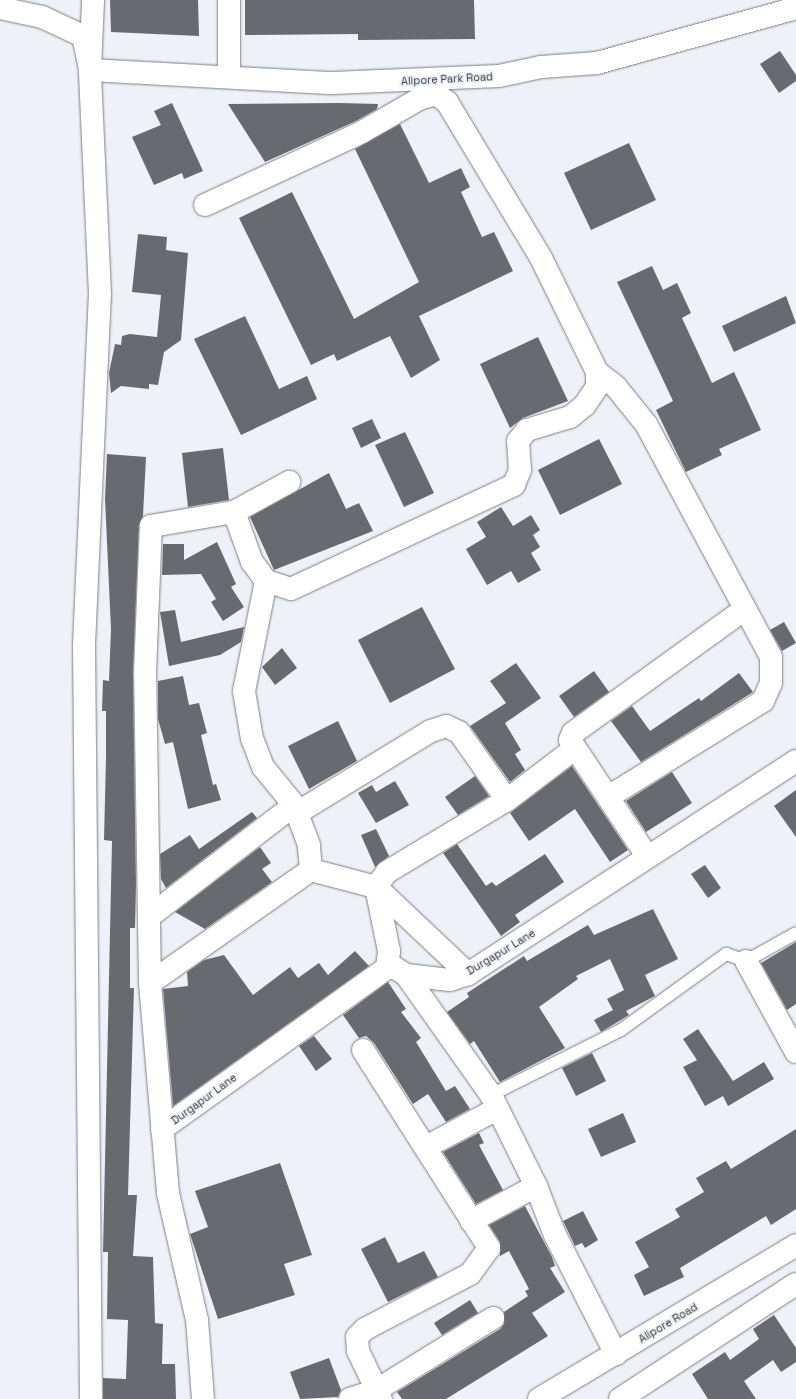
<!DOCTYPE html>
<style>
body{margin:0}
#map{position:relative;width:796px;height:1399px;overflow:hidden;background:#eef2f8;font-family:"Space Grotesk",sans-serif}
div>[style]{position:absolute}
.building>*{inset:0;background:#676b70}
.roads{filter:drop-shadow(0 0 1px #7b7f85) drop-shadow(0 0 1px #7b7f85)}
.lane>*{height:12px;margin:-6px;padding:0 6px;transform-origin:6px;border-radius:6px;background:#fff}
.street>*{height:22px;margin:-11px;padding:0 11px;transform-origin:11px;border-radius:11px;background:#fff}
.secondary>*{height:22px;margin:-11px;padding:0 11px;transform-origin:11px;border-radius:11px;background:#fff}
span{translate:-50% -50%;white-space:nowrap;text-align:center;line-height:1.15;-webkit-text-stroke:4px #eef2f8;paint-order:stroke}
.street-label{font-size:11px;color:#36373a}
</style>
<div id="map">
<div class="building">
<div style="clip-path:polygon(110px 0,198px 0,199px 36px,111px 32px)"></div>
<div style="clip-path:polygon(245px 0,474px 0,475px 39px,358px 40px,358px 34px,245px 35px)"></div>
<div style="clip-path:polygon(780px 51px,796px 75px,796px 81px,779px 93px,760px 64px)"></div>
<div style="clip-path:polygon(172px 103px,203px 171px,184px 179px,182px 173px,154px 185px,132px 137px,161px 125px,154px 111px)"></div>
<div style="clip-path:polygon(339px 103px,378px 104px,377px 109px,356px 121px,265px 162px,228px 104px)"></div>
<div style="clip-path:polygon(400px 124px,429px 183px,461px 168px,470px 187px,461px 192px,482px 237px,494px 232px,513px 271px,419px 316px,440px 360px,411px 378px,390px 336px,337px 361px,334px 354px,311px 365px,239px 218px,292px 192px,354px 319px,419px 282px,355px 149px)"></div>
<div style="clip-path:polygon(629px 143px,656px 200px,591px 230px,564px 173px)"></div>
<div style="clip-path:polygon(138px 234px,167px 237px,166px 250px,188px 253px,181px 340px,164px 352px,158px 385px,149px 384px,149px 389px,121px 386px,111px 393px,109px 373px,115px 344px,121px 345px,122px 336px,130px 334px,157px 337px,161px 295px,132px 292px)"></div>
<div style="clip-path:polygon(652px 266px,663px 290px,677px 283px,691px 313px,682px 318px,712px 383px,734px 372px,761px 430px,719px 449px,722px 455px,686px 472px,656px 410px,673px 401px,617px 282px)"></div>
<div style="clip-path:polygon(786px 296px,796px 323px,734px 352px,722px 326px)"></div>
<div style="clip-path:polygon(245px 316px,279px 389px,307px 376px,317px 399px,241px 435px,194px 339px)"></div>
<div style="clip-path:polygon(538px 337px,568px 401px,523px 418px,510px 428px,480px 364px)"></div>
<div style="clip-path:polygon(372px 419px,381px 438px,361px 448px,352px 428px)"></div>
<div style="clip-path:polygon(405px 432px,434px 493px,404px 507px,375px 445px)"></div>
<div style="clip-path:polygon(599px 439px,622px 484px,560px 515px,538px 470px)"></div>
<div style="clip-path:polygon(223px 448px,229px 500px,188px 507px,182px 453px)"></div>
<div style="clip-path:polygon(107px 454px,146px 457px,143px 516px,139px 525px,133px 672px,136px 885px,135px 928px,130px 928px,130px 988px,134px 988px,128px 1195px,137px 1195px,133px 1256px,153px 1257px,155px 1323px,163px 1324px,162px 1364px,175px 1364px,176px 1399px,103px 1399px,103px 1378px,126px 1379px,128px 1320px,107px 1319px,108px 1252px,103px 1252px,112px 841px,104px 840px,106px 757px,106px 711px,102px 711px,103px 680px,109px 681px,111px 629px,105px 499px)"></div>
<div style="clip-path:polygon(329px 473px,346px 509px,359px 503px,373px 531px,274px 570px,250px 517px)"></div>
<div style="clip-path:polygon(501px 507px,513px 526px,531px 515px,540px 530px,533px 535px,540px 547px,531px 553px,541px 570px,518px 583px,511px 571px,487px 585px,466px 549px,486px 537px,477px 522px)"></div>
<div style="clip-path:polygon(217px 542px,236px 584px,231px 587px,244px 607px,223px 621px,211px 602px,216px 599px,201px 574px,162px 575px,163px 544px,184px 544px,184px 560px)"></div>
<div style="clip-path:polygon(422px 607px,455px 669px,390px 703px,358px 640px)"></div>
<div style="clip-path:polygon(175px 610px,181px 642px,244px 627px,241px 642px,220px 655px,169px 666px,160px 612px)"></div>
<div style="clip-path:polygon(784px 622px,796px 643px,782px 651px,770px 630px)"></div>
<div style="clip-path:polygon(282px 648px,297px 668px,275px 685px,262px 667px)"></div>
<div style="clip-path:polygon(516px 663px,541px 698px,505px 723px,521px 750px,515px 754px,525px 770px,510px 782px,470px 726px,506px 703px,490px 681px)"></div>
<div style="clip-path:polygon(594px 671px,609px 692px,574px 717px,559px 696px)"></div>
<div style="clip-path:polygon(739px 673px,753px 692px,641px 762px,611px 721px,632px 706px,650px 731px,699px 698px,701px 701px)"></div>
<div style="clip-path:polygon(183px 676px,189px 705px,199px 703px,207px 733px,201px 735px,213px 785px,216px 784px,221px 800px,188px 809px,173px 742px,165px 744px,158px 719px,158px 681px)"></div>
<div style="clip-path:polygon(338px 721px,357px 761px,309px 789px,288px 746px)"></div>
<div style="clip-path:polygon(572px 766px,628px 850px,610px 862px,575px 809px,529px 841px,510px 813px)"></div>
<div style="clip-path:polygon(672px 772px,692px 803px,646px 832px,626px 801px)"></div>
<div style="clip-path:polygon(475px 776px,489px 796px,458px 815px,445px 797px)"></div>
<div style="clip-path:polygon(395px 781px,409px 805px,376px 823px,358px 793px,372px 785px,376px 792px)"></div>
<div style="clip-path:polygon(796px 790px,796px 837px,774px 806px)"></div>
<div style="clip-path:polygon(252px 812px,257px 818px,166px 888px,161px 879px,160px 854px,190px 835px,199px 849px)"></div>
<div style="clip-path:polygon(376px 829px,389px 856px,375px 867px,361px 835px)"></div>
<div style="clip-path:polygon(457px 844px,486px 886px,492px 882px,496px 886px,545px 854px,564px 882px,515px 915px,520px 922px,501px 936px,443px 853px)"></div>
<div style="clip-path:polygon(260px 847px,271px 863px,262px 869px,272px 882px,205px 929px,175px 912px)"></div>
<div style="clip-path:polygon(705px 865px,721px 888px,708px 898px,691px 874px)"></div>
<div style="clip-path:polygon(653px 909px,678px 959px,645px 975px,655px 996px,626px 1011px,629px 1015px,601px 1032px,594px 1020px,613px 1010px,607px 999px,624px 990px,610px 959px,576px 976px,578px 979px,539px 1007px,565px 1048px,500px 1082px,474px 1041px,470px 1044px,447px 1012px,469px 997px,467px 993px,524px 956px,527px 961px,588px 925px,594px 935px)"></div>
<div style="clip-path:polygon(796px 942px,796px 1004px,787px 1010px,761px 963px)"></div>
<div style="clip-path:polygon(355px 951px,369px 966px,173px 1106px,163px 989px,188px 986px,187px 972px,204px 960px,224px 955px,253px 995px,290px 967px,298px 978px,319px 963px,328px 975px)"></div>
<div style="clip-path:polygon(388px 982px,406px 1009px,401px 1012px,421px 1038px,416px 1042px,446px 1091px,455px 1086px,470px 1109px,446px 1122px,428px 1094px,413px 1104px,374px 1043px,366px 1036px,359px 1038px,343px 1015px)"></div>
<div style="clip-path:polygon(698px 1029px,733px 1081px,764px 1062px,774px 1079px,728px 1106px,723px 1096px,705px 1106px,683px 1067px,697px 1060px,683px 1039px)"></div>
<div style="clip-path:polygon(314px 1036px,332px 1059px,316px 1071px,299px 1046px)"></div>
<div style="clip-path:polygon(592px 1053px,606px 1081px,576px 1096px,562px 1068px)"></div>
<div style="clip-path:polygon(623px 1113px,636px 1142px,601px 1157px,588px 1129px)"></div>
<div style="clip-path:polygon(796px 1129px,796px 1209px,771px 1225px,766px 1216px,680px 1268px,684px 1277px,644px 1296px,634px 1275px,649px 1267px,635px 1242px,680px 1217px,675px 1209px,704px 1192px,696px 1178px,726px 1161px,731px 1169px)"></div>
<div style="clip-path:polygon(479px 1133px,484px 1143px,479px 1145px,503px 1190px,476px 1204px,443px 1152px)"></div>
<div style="clip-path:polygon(280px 1163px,312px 1255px,284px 1264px,295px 1295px,218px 1319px,190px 1234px,208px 1227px,195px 1191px)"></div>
<div style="clip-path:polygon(525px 1206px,552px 1257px,555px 1266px,550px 1268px,565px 1292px,532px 1313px,548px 1336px,446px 1399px,402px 1399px,397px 1392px,500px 1329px,504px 1324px,504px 1312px,528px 1296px,525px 1291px,529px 1289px,509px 1251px,500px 1256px,500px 1242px,489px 1225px)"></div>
<div style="clip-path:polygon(583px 1211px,598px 1240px,585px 1248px,582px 1243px,575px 1246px,563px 1221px)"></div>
<div style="clip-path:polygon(385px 1237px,398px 1263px,424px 1251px,438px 1277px,388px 1302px,361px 1249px)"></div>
<div style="clip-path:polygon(470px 1300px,478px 1313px,442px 1335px,434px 1323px)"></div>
<div style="clip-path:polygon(774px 1315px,796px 1348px,796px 1362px,781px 1372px,773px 1360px,744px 1381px,756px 1399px,708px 1399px,692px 1374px,725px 1352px,730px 1360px,759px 1339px,753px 1329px)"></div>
<div style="clip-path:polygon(329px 1358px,341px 1390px,338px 1397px,300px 1399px,290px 1372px)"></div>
</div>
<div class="roads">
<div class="lane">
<div style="left:491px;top:1095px;width:145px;rotate:-26.6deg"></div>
<div style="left:621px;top:1030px;width:130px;rotate:-35.9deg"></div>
<div style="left:726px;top:954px;width:21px;rotate:19deg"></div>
<div style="left:746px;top:961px;width:57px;rotate:-29.2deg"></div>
</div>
<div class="street">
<div style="left:0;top:8px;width:43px;rotate:12.1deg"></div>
<div style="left:42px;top:17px;width:45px;rotate:24.9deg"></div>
<div style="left:83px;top:36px;width:35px;rotate:78deg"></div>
<div style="left:90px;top:70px;width:243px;rotate:3.1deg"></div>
<div style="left:333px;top:83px;width:166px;rotate:-2.4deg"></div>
<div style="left:499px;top:76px;width:43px;rotate:-12.1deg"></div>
<div style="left:541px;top:67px;width:56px;rotate:-4.1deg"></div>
<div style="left:597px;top:63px;width:206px;rotate:-15.4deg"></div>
<div style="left:229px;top:77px;width:77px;rotate:-90deg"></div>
<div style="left:205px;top:205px;width:173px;rotate:-24.9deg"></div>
<div style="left:362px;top:132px;width:66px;rotate:-30.1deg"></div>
<div style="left:419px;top:99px;width:18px;rotate:-16deg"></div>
<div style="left:436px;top:94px;width:14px;rotate:36deg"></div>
<div style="left:447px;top:102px;width:182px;rotate:58.9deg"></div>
<div style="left:541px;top:258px;width:127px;rotate:63.8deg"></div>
<div style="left:597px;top:372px;width:15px;rotate:90deg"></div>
<div style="left:597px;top:387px;width:22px;rotate:124deg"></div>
<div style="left:585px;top:405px;width:19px;rotate:141deg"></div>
<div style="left:570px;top:417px;width:45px;rotate:163.2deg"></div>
<div style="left:527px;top:430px;width:14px;rotate:129deg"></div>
<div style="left:518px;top:441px;width:29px;rotate:86deg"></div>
<div style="left:520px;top:470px;width:16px;rotate:112deg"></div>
<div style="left:514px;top:485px;width:246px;rotate:155deg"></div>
<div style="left:291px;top:589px;width:26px;rotate:-162deg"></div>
<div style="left:266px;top:581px;width:24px;rotate:-126deg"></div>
<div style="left:252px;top:562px;width:53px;rotate:-109.8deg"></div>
<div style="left:234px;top:512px;width:63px;rotate:-28.6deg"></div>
<div style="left:597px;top:372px;width:24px;rotate:38deg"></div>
<div style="left:616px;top:387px;width:48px;rotate:51deg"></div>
<div style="left:646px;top:424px;width:264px;rotate:61.8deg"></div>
<div style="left:771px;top:657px;width:26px;rotate:90deg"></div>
<div style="left:771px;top:683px;width:20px;rotate:114deg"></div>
<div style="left:763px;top:701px;width:180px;rotate:148.2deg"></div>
<div style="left:297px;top:813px;width:157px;rotate:-31.5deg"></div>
<div style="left:431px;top:731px;width:16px;rotate:-18deg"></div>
<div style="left:446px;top:726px;width:14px;rotate:25deg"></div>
<div style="left:459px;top:732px;width:83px;rotate:54.8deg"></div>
<div style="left:647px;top:856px;width:139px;rotate:-123.6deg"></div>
<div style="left:570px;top:740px;width:8px;rotate:-67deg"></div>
<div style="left:573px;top:733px;width:212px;rotate:-35.8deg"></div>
<div style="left:311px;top:870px;width:67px;rotate:14.7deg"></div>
<div style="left:376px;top:887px;width:127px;rotate:43.4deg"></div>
<div style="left:150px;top:916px;width:182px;rotate:-37.6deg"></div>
<div style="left:746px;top:961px;width:104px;rotate:61.2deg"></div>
<div style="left:387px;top:968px;width:17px;rotate:-83deg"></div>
<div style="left:389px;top:951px;width:65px;rotate:-101.5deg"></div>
<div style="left:376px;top:887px;width:19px;rotate:-54deg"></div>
<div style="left:387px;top:872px;width:140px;rotate:-31deg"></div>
<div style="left:507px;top:800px;width:84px;rotate:-37.3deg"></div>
<div style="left:406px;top:975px;width:147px;rotate:54.7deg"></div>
<div style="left:491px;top:1095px;width:102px;rotate:63.7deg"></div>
<div style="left:536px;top:1186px;width:53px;rotate:68.8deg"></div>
<div style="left:555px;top:1235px;width:134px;rotate:62.9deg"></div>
<div style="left:150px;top:983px;width:197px;rotate:-35.1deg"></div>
<div style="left:311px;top:870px;width:25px;rotate:-95deg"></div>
<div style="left:309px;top:845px;width:43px;rotate:-110.6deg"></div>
<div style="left:294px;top:805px;width:49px;rotate:-129.2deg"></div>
<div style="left:263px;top:767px;width:30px;rotate:-111deg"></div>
<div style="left:252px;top:739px;width:49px;rotate:-99.5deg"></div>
<div style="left:244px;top:691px;width:112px;rotate:-78.7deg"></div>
<div style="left:363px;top:1050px;width:235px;rotate:57.5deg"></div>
<div style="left:489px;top:1248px;width:32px;rotate:126deg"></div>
<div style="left:470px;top:1274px;width:119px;rotate:152.4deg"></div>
<div style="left:365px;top:1329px;width:11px;rotate:135deg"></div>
<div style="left:357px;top:1337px;width:14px;rotate:86deg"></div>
<div style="left:358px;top:1351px;width:53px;rotate:64.4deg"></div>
<div style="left:162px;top:1129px;width:277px;rotate:-35.6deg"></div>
<div style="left:387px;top:968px;width:8px"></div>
<div style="left:395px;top:968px;width:13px;rotate:32deg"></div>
<div style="left:406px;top:975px;width:44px;rotate:6.5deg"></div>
<div style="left:450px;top:980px;width:19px;rotate:-18deg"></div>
<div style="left:468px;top:974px;width:391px;rotate:-33deg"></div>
<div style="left:426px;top:1147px;width:81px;rotate:-28.2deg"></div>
<div style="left:471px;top:1221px;width:74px;rotate:-28.3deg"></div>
<div style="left:91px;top:1399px;width:754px;rotate:-90.53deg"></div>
<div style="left:84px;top:645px;width:351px;rotate:-87.4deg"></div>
<div style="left:100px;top:294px;width:224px;rotate:-92.6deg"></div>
<div style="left:90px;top:70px;width:70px;rotate:-87.5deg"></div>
<div style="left:203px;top:1399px;width:79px;rotate:-94.3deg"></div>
<div style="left:197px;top:1320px;width:130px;rotate:-102.9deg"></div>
<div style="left:168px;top:1193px;width:211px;rotate:-94.9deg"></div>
<div style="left:150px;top:983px;width:310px;rotate:-90.9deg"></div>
<div style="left:145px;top:673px;width:147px;rotate:-87.7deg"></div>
<div style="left:151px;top:526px;width:84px;rotate:-9.6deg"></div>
<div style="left:350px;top:1399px;width:26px;rotate:-18deg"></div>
<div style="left:375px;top:1391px;width:139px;rotate:-31.7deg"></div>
<div style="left:620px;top:1399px;width:210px;rotate:-33.2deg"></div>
</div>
<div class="secondary">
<div style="left:539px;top:1399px;width:300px;rotate:-30.9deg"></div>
</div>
</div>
<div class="street-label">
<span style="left:447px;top:79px;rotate:-3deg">Alipore Park Road</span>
<span style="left:501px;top:952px;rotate:-31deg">Durgapur Lane</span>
<span style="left:204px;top:1099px;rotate:-36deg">Durgapur Lane</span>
<span style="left:668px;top:1323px;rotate:-31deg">Alipore Road</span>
</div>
</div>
